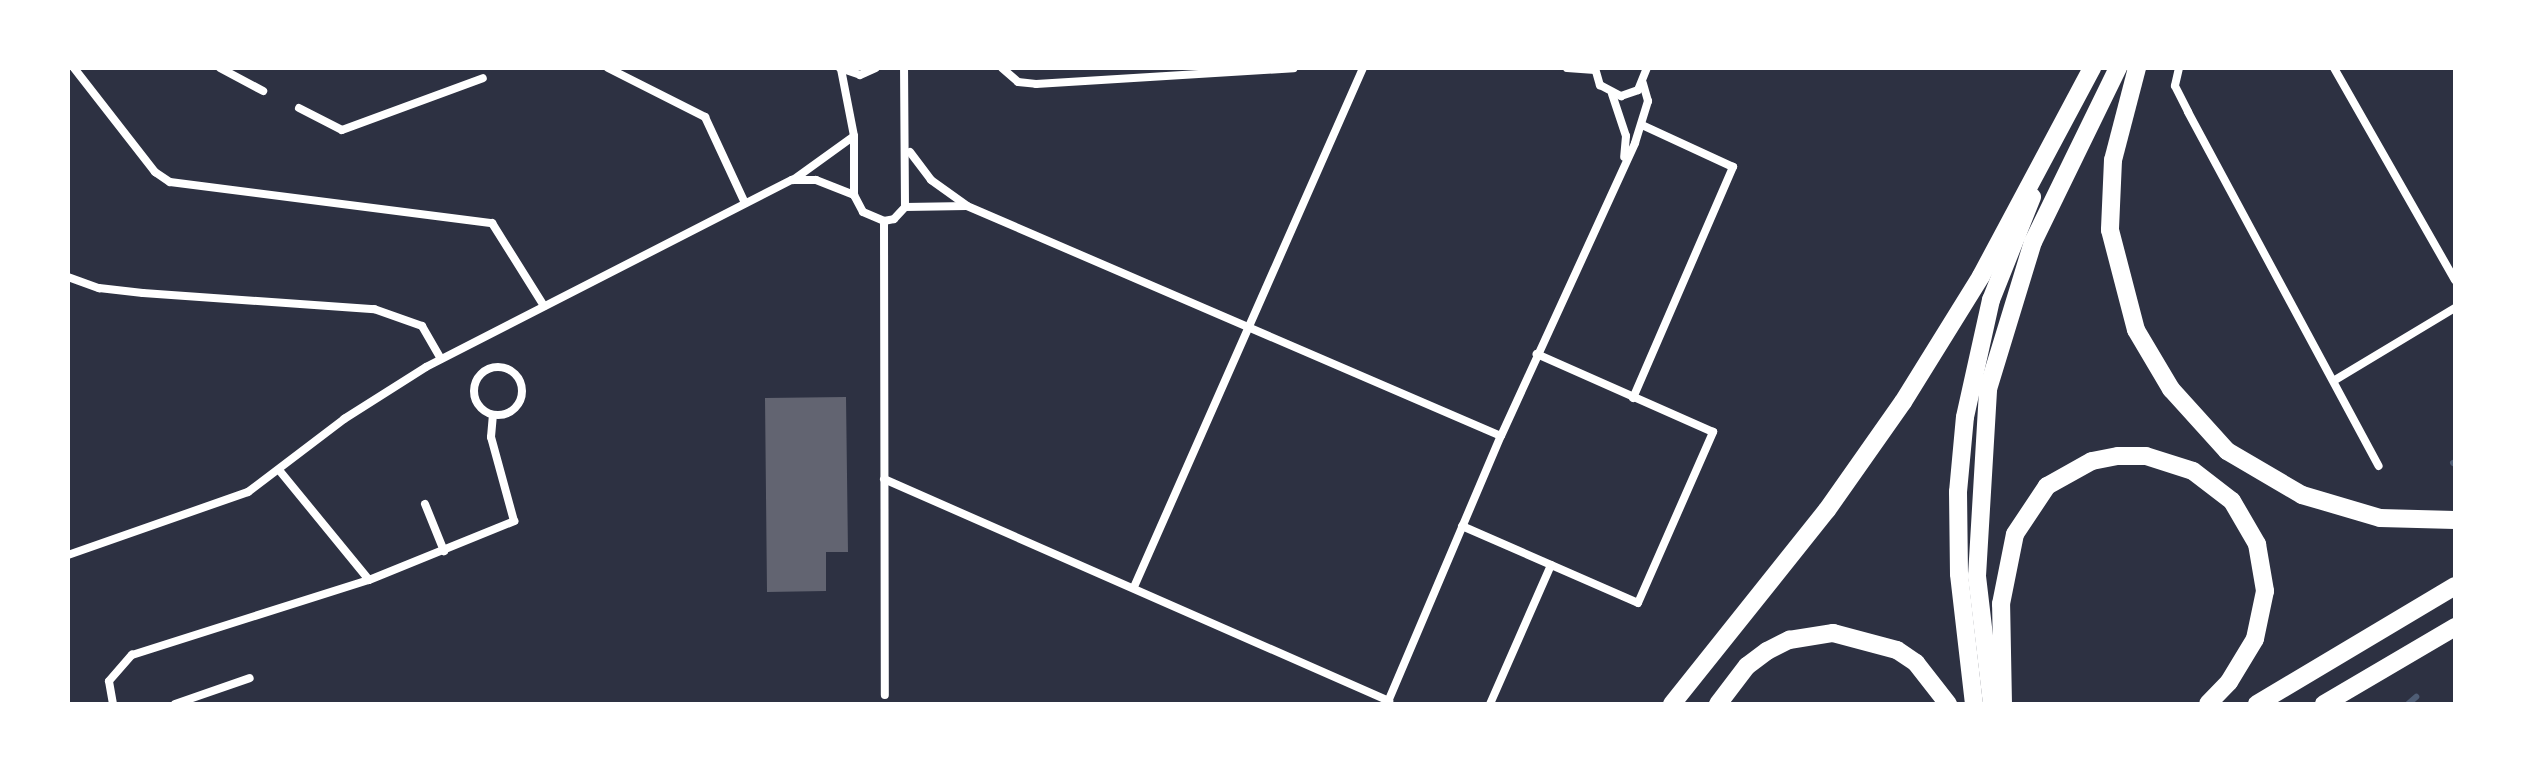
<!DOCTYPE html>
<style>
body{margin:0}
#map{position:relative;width:2523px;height:772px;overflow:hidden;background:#2d3142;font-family:Manrope,sans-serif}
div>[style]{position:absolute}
.stream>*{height:6px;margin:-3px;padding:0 3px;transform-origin:3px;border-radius:3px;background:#4f5d75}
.building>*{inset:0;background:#626471}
.minor>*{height:8px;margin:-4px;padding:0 4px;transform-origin:4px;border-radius:4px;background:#fff}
.minor>.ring{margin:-4px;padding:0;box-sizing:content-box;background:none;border:8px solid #fff;border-radius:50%}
.primary>*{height:18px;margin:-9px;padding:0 9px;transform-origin:9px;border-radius:9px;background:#fff}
.trunk>*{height:18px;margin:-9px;padding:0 9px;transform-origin:9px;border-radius:9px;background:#fff}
span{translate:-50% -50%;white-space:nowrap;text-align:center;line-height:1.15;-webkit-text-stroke:6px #fff;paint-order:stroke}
.frame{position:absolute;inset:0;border:70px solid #fff;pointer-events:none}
</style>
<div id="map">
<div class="stream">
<div style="left:2453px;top:463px;width:2px;rotate:-27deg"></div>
<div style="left:2408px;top:704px;width:11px;rotate:-41deg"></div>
</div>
<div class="building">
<div style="clip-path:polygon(846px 397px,848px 552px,826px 552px,826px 591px,767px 592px,765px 398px)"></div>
</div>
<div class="minor">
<div style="left:74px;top:68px;width:132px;rotate:52.1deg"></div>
<div style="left:155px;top:172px;width:18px;rotate:34deg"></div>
<div style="left:170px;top:182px;width:325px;rotate:7.3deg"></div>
<div style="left:492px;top:223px;width:98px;rotate:57.9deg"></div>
<div style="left:220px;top:68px;width:49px;rotate:28.1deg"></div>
<div style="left:608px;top:68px;width:109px;rotate:26.8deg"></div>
<div style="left:705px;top:117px;width:95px;rotate:65.1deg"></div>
<div style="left:840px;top:68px;width:21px;rotate:19deg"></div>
<div style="left:860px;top:75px;width:17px;rotate:-24deg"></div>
<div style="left:1002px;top:68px;width:21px;rotate:41deg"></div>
<div style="left:1018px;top:82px;width:18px;rotate:6deg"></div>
<div style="left:1036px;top:84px;width:258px;rotate:-3.5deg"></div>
<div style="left:1567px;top:68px;width:28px;rotate:4deg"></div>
<div style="left:1595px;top:68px;width:18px;rotate:74deg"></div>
<div style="left:1600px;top:85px;width:24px;rotate:28deg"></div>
<div style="left:1621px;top:96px;width:18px;rotate:-19deg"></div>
<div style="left:1638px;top:90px;width:24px;rotate:-68deg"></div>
<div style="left:2179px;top:68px;width:18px;rotate:103deg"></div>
<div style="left:2175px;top:86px;width:29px;rotate:63deg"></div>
<div style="left:2188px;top:112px;width:402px;rotate:61.7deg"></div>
<div style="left:2334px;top:68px;width:244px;rotate:60.3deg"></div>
<div style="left:841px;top:69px;width:68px;rotate:79deg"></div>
<div style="left:854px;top:136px;width:59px;rotate:90deg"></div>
<div style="left:854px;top:195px;width:19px;rotate:62deg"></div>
<div style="left:863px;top:212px;width:23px;rotate:23deg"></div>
<div style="left:1612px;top:94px;width:44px;rotate:71.6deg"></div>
<div style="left:1626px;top:136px;width:21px;rotate:95deg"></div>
<div style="left:299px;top:108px;width:48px;rotate:27.1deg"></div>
<div style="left:342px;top:130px;width:150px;rotate:-20.2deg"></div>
<div style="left:910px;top:152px;width:35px;rotate:53deg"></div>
<div style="left:931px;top:180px;width:43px;rotate:35.5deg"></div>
<div style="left:793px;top:180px;width:75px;rotate:-35.8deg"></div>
<div style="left:905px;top:207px;width:62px;rotate:-0.9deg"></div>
<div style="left:967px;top:206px;width:581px;rotate:23.3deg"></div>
<div style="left:884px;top:221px;width:474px;rotate:89.9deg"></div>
<div style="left:884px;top:221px;width:10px;rotate:-11deg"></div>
<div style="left:894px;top:219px;width:16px;rotate:-47deg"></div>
<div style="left:905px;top:207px;width:139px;rotate:-90.4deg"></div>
<div style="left:68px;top:277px;width:33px;rotate:20deg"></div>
<div style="left:99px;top:288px;width:44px;rotate:6.5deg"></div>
<div style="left:143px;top:293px;width:232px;rotate:4deg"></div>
<div style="left:374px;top:309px;width:51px;rotate:19.5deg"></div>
<div style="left:422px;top:326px;width:38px;rotate:60deg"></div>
<div class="ring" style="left:474px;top:367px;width:40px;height:40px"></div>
<div style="left:2335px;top:380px;width:140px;rotate:-31deg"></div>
<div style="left:1633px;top:398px;width:252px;rotate:-66.6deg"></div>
<div style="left:1733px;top:167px;width:100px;rotate:-155.2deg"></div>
<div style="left:279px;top:470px;width:142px;rotate:50.7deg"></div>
<div style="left:884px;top:479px;width:552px;rotate:23.73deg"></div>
<div style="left:425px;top:504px;width:51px;rotate:68deg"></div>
<div style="left:1462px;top:526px;width:192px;rotate:23.6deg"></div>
<div style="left:1638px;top:603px;width:187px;rotate:-66.3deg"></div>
<div style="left:1713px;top:432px;width:193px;rotate:-156.1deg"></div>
<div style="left:68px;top:555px;width:191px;rotate:-19.3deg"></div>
<div style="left:248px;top:492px;width:121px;rotate:-37.2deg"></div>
<div style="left:344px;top:419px;width:97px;rotate:-32.4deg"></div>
<div style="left:426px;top:367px;width:411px;rotate:-27.1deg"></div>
<div style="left:792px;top:180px;width:24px"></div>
<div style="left:816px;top:180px;width:41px;rotate:21.5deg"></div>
<div style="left:1134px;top:587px;width:567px;rotate:-66.19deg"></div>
<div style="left:113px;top:704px;width:23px;rotate:-100deg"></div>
<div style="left:109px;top:681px;width:35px;rotate:-49deg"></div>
<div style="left:132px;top:655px;width:249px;rotate:-17.6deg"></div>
<div style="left:369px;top:580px;width:157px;rotate:-22.1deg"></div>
<div style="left:514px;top:521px;width:87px;rotate:-105.3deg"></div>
<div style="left:491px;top:437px;width:22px;rotate:-85deg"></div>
<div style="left:175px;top:704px;width:79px;rotate:-19.1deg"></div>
<div style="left:1387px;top:704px;width:291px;rotate:-67deg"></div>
<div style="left:1501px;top:436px;width:322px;rotate:-65.4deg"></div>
<div style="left:1635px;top:143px;width:44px;rotate:-72.8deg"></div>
<div style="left:1648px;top:101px;width:19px;rotate:-106deg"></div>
<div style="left:1490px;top:704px;width:152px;rotate:-66.3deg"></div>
</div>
<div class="primary">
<div style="left:1974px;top:704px;width:131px;rotate:-96.6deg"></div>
<div style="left:1959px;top:574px;width:82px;rotate:-90.7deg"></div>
<div style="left:1958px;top:492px;width:75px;rotate:-84.7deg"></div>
<div style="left:1965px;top:417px;width:120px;rotate:-77.5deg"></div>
<div style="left:1991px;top:300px;width:111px;rotate:-68.3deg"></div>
<div style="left:1992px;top:704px;width:129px;rotate:-96.7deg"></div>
<div style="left:1977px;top:576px;width:187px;rotate:-86.6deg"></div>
<div style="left:1988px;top:389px;width:154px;rotate:-73deg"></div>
<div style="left:2033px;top:242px;width:194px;rotate:-64deg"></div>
</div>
<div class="trunk">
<div style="left:2137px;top:68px;width:95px;rotate:104.6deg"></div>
<div style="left:2113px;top:160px;width:70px;rotate:92.5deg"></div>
<div style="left:2110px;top:230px;width:103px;rotate:75.4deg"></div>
<div style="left:2136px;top:330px;width:69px;rotate:59.3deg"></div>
<div style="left:2171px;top:389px;width:84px;rotate:47.9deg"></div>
<div style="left:2227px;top:451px;width:87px;rotate:30.4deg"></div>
<div style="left:2302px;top:495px;width:81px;rotate:16.4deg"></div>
<div style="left:2380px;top:518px;width:75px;rotate:1.5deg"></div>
<div style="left:1672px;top:704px;width:248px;rotate:-51.4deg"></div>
<div style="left:1827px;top:510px;width:132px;rotate:-54.9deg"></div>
<div style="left:1903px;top:402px;width:148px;rotate:-58.2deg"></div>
<div style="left:1981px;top:276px;width:236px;rotate:-61.9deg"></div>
<div style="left:1718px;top:704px;width:48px;rotate:-52.7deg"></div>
<div style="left:1747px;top:666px;width:25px;rotate:-37deg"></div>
<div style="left:1767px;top:651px;width:25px;rotate:-27deg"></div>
<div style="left:1789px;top:640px;width:45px;rotate:-9deg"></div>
<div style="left:1833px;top:633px;width:66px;rotate:14.9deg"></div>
<div style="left:1897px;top:650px;width:23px;rotate:34deg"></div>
<div style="left:1916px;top:663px;width:52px;rotate:52deg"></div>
<div style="left:2003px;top:704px;width:100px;rotate:-91.1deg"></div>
<div style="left:2001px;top:604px;width:71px;rotate:-78.7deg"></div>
<div style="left:2015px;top:534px;width:58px;rotate:-56.3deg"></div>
<div style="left:2047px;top:486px;width:51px;rotate:-29.1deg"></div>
<div style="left:2092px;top:461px;width:26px;rotate:-11deg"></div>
<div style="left:2118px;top:456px;width:28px"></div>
<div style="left:2146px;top:456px;width:49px;rotate:17.7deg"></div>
<div style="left:2193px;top:471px;width:49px;rotate:37.6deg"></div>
<div style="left:2232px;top:501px;width:50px;rotate:59.8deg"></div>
<div style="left:2257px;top:544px;width:48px;rotate:80.3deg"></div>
<div style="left:2265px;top:591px;width:49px;rotate:101.8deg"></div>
<div style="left:2255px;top:639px;width:50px;rotate:121.2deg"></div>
<div style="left:2229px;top:682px;width:30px;rotate:134deg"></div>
<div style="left:2257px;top:704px;width:230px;rotate:-30.8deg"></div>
<div style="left:2324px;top:704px;width:152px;rotate:-30.4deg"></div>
</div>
<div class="frame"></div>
</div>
